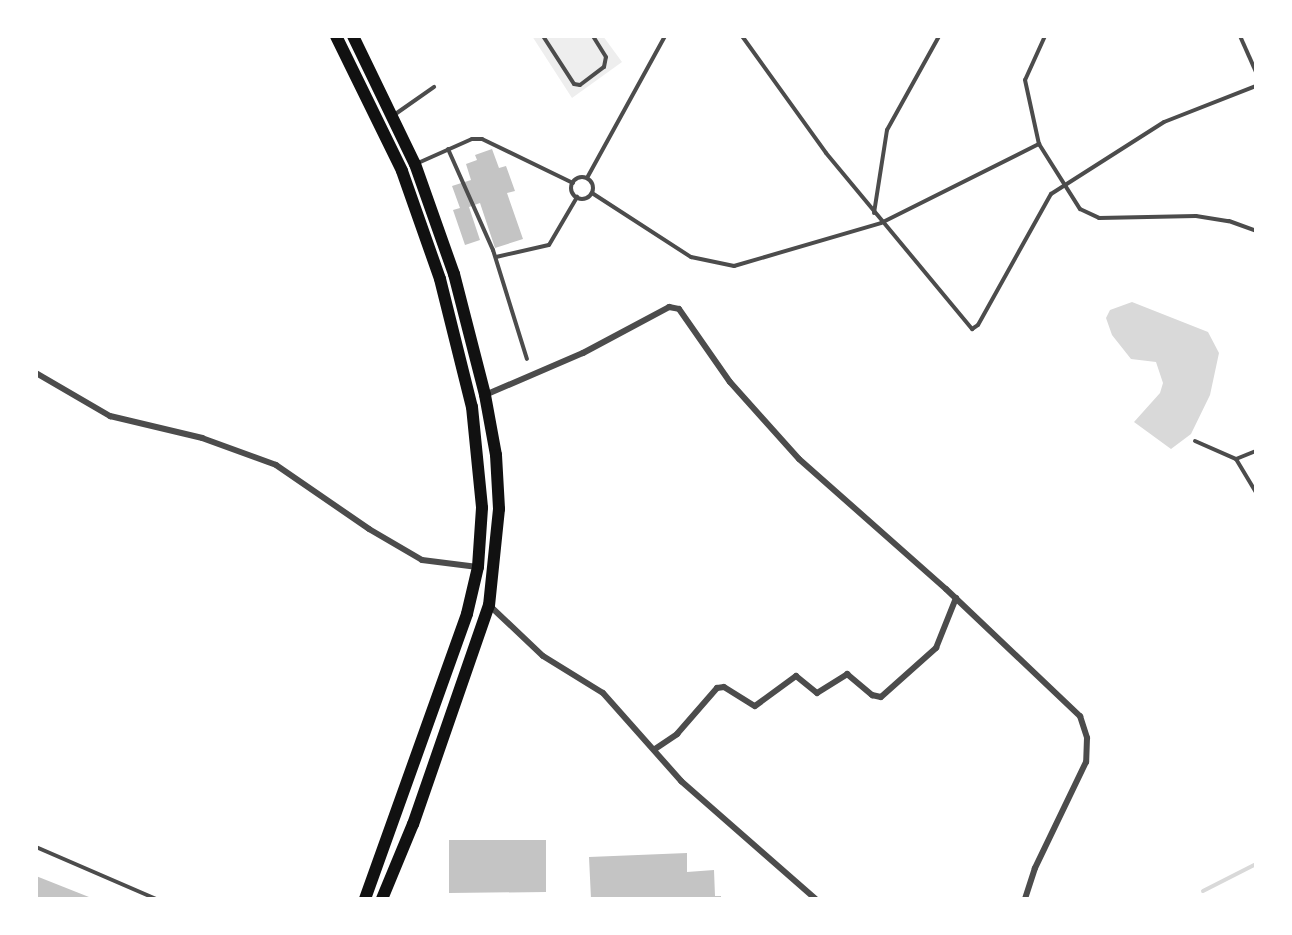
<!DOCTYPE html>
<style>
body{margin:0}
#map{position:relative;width:1292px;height:935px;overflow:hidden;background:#fff;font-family:"Space Grotesk",sans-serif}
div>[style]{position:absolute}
.green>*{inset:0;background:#eee}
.water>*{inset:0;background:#d9d9d9}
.stream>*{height:4px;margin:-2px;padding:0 2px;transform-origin:2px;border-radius:2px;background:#d9d9d9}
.building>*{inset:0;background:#c4c4c4}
.service>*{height:4px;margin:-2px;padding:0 2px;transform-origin:2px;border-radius:2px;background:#4c4c4c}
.service>.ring{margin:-2px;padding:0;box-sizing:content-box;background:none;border:4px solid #4c4c4c;border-radius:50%}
.minor>*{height:6px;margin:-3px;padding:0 3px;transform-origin:3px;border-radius:3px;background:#4c4c4c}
.trunk>*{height:12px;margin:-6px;padding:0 6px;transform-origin:6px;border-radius:6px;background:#111}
span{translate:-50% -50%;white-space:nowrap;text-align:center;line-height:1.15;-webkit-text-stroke:5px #fff;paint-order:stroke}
.frame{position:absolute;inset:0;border:38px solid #fff;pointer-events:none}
</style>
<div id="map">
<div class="green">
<div style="clip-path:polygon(532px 36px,603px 36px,622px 62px,572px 98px)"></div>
</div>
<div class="water">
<div style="clip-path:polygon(1132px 302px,1208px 332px,1219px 353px,1210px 395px,1191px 434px,1171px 449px,1134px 422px,1160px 393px,1163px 383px,1156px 362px,1131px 359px,1112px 335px,1106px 318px,1110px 310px)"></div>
</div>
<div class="stream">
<div style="left:1203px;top:891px;width:59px;rotate:-27deg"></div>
</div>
<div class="building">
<div style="clip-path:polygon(492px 149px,499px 168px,506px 166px,515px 191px,507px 193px,523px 239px,495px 248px,480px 203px,469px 207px,480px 240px,465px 245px,453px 210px,460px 208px,452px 186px,471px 180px,466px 164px,477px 160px,475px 155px)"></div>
<div style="clip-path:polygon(449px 840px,546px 840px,546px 892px,449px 893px)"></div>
<div style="clip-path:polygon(687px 853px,687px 872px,714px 870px,715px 896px,721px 896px,721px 899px,591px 899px,589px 857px)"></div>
<div style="clip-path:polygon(36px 876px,94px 899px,36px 899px)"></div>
</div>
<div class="service">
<div style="left:543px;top:36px;width:57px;rotate:57.1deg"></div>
<div style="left:574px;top:84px;width:6px;rotate:9deg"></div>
<div style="left:580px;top:85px;width:30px;rotate:-37deg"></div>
<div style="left:604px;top:67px;width:10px;rotate:-79deg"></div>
<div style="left:606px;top:57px;width:25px;rotate:-122deg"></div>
<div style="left:742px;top:36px;width:144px;rotate:54.3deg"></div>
<div style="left:826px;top:153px;width:229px;rotate:50.3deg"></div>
<div style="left:972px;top:329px;width:7px;rotate:-34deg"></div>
<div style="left:978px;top:325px;width:150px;rotate:-60.9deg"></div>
<div style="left:1051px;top:194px;width:134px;rotate:-32.5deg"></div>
<div style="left:1164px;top:122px;width:99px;rotate:-21.4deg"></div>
<div style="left:1045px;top:36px;width:48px;rotate:114.4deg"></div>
<div style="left:1025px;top:80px;width:66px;rotate:77.7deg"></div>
<div style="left:1039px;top:144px;width:77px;rotate:57.8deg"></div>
<div style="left:1080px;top:209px;width:21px;rotate:25deg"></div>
<div style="left:1099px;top:218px;width:97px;rotate:-1.2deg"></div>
<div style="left:1196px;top:216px;width:33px;rotate:9deg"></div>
<div style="left:1229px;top:221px;width:29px;rotate:20deg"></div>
<div style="left:1240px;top:36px;width:39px;rotate:66deg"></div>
<div style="left:394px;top:115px;width:49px;rotate:-35deg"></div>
<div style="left:448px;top:149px;width:111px;rotate:66deg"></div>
<div style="left:493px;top:250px;width:114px;rotate:72.7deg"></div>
<div style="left:418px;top:163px;width:59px;rotate:-24deg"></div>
<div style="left:472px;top:139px;width:10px"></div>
<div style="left:482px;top:139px;width:101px;rotate:25.8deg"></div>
<div class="ring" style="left:571px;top:177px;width:18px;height:18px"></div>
<div style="left:587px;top:178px;width:162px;rotate:-61.2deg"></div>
<div style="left:592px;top:193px;width:118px;rotate:32.9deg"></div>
<div style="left:691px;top:257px;width:44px;rotate:11.8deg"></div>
<div style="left:734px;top:266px;width:153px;rotate:-16.3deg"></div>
<div style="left:881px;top:223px;width:177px;rotate:-26.6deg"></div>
<div style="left:874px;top:213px;width:84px;rotate:-81.1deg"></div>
<div style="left:887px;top:130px;width:107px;rotate:-61deg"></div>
<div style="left:496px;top:257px;width:54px;rotate:-12.8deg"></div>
<div style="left:549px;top:245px;width:56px;rotate:-59.7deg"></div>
<div style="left:1195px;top:441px;width:45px;rotate:23.7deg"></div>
<div style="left:1236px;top:459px;width:39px;rotate:59deg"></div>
<div style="left:1236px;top:459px;width:22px;rotate:-22deg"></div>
<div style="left:36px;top:847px;width:131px;rotate:23.4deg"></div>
</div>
<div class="minor">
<div style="left:36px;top:373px;width:86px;rotate:30.2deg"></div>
<div style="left:110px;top:416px;width:95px;rotate:13.4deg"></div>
<div style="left:202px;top:438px;width:79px;rotate:20deg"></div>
<div style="left:276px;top:465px;width:113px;rotate:34.5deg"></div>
<div style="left:369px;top:529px;width:61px;rotate:30.3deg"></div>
<div style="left:422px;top:560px;width:56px;rotate:7.1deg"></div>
<div style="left:485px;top:395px;width:107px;rotate:-23.2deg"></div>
<div style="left:583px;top:353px;width:98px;rotate:-28.1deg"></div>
<div style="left:669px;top:307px;width:10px;rotate:11deg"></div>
<div style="left:679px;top:309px;width:89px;rotate:55.1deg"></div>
<div style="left:730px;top:382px;width:103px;rotate:48.1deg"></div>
<div style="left:799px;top:459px;width:196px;rotate:41.5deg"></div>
<div style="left:946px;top:589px;width:185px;rotate:43.5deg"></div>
<div style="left:1080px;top:716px;width:23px;rotate:72deg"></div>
<div style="left:1087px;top:738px;width:24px;rotate:92deg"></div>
<div style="left:1086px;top:762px;width:118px;rotate:115.7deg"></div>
<div style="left:1035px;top:868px;width:33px;rotate:108deg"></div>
<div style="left:489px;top:605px;width:74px;rotate:43.4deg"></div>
<div style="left:543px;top:656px;width:70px;rotate:31.7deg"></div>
<div style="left:603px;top:693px;width:118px;rotate:48.4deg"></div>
<div style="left:681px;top:781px;width:179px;rotate:41.2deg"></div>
<div style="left:655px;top:749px;width:27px;rotate:-34deg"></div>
<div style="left:677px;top:734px;width:61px;rotate:-49deg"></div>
<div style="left:717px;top:688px;width:7px;rotate:-8deg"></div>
<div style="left:724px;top:687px;width:36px;rotate:32deg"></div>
<div style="left:755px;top:706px;width:51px;rotate:-36.2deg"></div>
<div style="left:796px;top:676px;width:27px;rotate:39deg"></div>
<div style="left:817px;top:693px;width:36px;rotate:-32deg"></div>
<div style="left:847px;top:674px;width:33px;rotate:40deg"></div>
<div style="left:872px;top:695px;width:9px;rotate:13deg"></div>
<div style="left:881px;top:697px;width:74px;rotate:-41.7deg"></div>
<div style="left:936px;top:648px;width:54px;rotate:-68.2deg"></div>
</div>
<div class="trunk">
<div style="left:336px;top:36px;width:150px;rotate:63.9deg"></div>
<div style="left:402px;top:171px;width:114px;rotate:70.6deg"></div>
<div style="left:440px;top:279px;width:132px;rotate:76deg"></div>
<div style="left:472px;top:407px;width:101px;rotate:84.3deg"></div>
<div style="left:482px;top:508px;width:59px;rotate:93.9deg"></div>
<div style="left:478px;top:567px;width:48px;rotate:103.2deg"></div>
<div style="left:467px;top:614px;width:303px;rotate:109.7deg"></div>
<div style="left:353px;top:36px;width:142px;rotate:64.2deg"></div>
<div style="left:415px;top:164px;width:117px;rotate:70.5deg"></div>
<div style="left:454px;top:274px;width:125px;rotate:75.6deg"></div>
<div style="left:485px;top:395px;width:61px;rotate:79.6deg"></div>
<div style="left:496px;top:455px;width:54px;rotate:86.8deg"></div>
<div style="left:499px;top:509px;width:97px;rotate:95.9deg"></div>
<div style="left:489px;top:605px;width:232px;rotate:109.1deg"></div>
<div style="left:413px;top:824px;width:81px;rotate:112.5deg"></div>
</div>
<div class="frame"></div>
</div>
